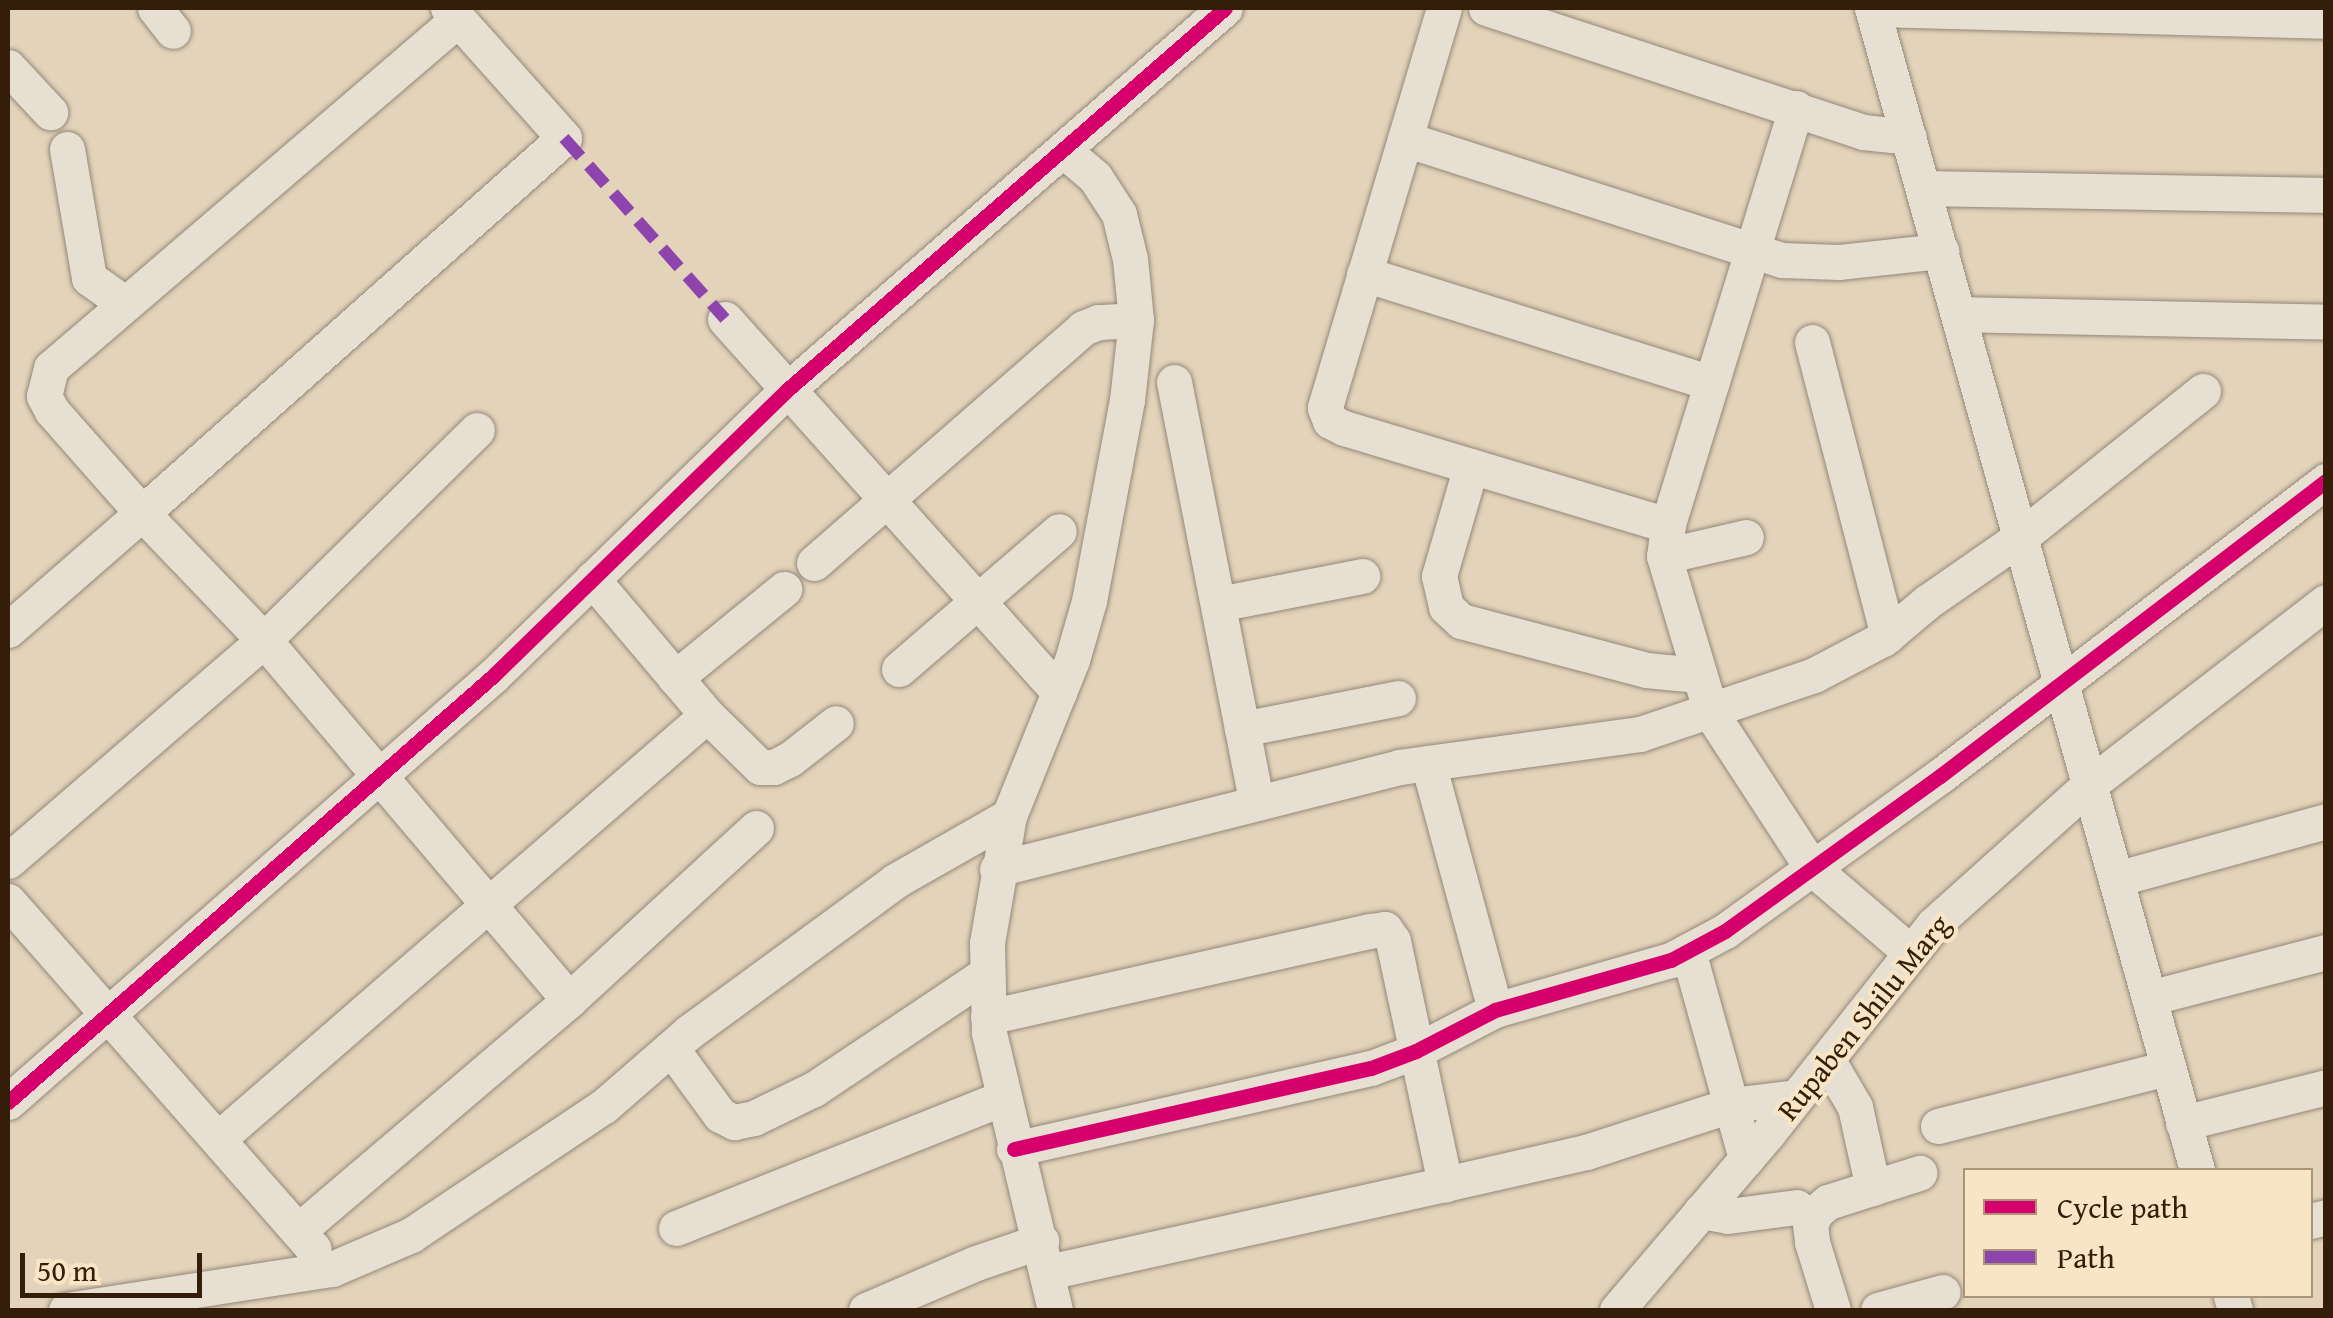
<!DOCTYPE html>
<style>
body{margin:0}
#map{position:relative;width:2333px;height:1318px;overflow:hidden;background:#e2d3ba;font-family:"Gentium Book Plus",serif}
div>[style]{position:absolute}
.roads{filter:drop-shadow(0 0 2px #948878) drop-shadow(0 0 2px #948878)}
.minor>*{height:35px;margin:-17.5px;padding:0 17.5px;transform-origin:17.5px;border-radius:17.5px;background:#e7dfd2}
.quiet>*{height:12px;margin-top:-6px;transform-origin:0;background:repeating-linear-gradient(90deg,#8e44ad 0 25px,transparent 0 37px)}
.cycleway>*{height:15px;margin:-7.5px;padding:0 7.5px;transform-origin:7.5px;border-radius:7.5px;background:#d6006c}
span{translate:-50% -50%;white-space:nowrap;text-align:center;line-height:1.15;-webkit-text-stroke:8px #f8e5c6;paint-order:stroke}
.street-label{font-size:30px;color:#351e09}
.frame{position:absolute;inset:0;border:10px solid #351e09;pointer-events:none}
.legend{position:absolute;left:1963px;top:1168px;width:350px;height:130px;box-sizing:border-box;background:#f8e5c6;border:2px solid #aa957a;margin:0;padding:12px 18px;list-style:none;font-size:30px;color:#351e09}
.legend li{display:flex;align-items:center;gap:20px;height:50px}
.legend b{width:50px;border:2px solid #aa957a}
.scale{position:absolute;left:20px;top:1253px;width:182px;height:45px;box-sizing:border-box;border:5px solid #351e09;border-top:0;padding-left:12px;font-size:30px;line-height:35px;white-space:nowrap;color:#351e09;-webkit-text-stroke:8px #f8e5c6;paint-order:stroke}
</style>
<div id="map">
<div class="roads">
<div class="minor">
<div style="left:155px;top:8px;width:29px;rotate:52deg"></div>
<div style="left:448px;top:8px;width:15px;rotate:48deg"></div>
<div style="left:458px;top:19px;width:159px;rotate:48.3deg"></div>
<div style="left:564px;top:138px;width:565px;rotate:138.37deg"></div>
<div style="left:142px;top:513px;width:136px;rotate:-131.4deg"></div>
<div style="left:52px;top:411px;width:17px;rotate:-118deg"></div>
<div style="left:44px;top:396px;width:29px;rotate:-76deg"></div>
<div style="left:51px;top:368px;width:536px;rotate:-40.61deg"></div>
<div style="left:1444px;top:8px;width:417px;rotate:106.6deg"></div>
<div style="left:1325px;top:408px;width:14px;rotate:69deg"></div>
<div style="left:1330px;top:421px;width:16px;rotate:27deg"></div>
<div style="left:1344px;top:428px;width:338px;rotate:16.7deg"></div>
<div style="left:1486px;top:8px;width:397px;rotate:18.2deg"></div>
<div style="left:1863px;top:132px;width:46px;rotate:6.2deg"></div>
<div style="left:1872px;top:8px;width:1207px;rotate:74.37deg"></div>
<div style="left:1873px;top:9px;width:453px;rotate:1.5deg"></div>
<div style="left:8px;top:67px;width:62px;rotate:47deg"></div>
<div style="left:1796px;top:108px;width:436px;rotate:107.1deg"></div>
<div style="left:1668px;top:525px;width:31px;rotate:97deg"></div>
<div style="left:1664px;top:556px;width:164px;rotate:73.3deg"></div>
<div style="left:1711px;top:713px;width:185px;rotate:56.9deg"></div>
<div style="left:1812px;top:868px;width:130px;rotate:40.6deg"></div>
<div style="left:1405px;top:139px;width:396px;rotate:17.8deg"></div>
<div style="left:1782px;top:260px;width:57px;rotate:2deg"></div>
<div style="left:1839px;top:262px;width:103px;rotate:-6.2deg"></div>
<div style="left:67px;top:149px;width:131px;rotate:80.3deg"></div>
<div style="left:89px;top:278px;width:43px;rotate:35.5deg"></div>
<div style="left:1924px;top:188px;width:402px;rotate:1deg"></div>
<div style="left:1364px;top:274px;width:364px;rotate:17.4deg"></div>
<div style="left:1959px;top:314px;width:367px;rotate:1.2deg"></div>
<div style="left:725px;top:319px;width:501px;rotate:48.16deg"></div>
<div style="left:1812px;top:342px;width:303px;rotate:75.5deg"></div>
<div style="left:1174px;top:382px;width:427px;rotate:78.9deg"></div>
<div style="left:1471px;top:466px;width:115px;rotate:106.2deg"></div>
<div style="left:1439px;top:576px;width:32px;rotate:77deg"></div>
<div style="left:1446px;top:607px;width:21px;rotate:43deg"></div>
<div style="left:1461px;top:621px;width:191px;rotate:14.8deg"></div>
<div style="left:1646px;top:670px;width:53px;rotate:5.4deg"></div>
<div style="left:1664px;top:556px;width:84px;rotate:-13deg"></div>
<div style="left:814px;top:563px;width:357px;rotate:-41.1deg"></div>
<div style="left:1083px;top:328px;width:17px;rotate:-21deg"></div>
<div style="left:1099px;top:322px;width:37px;rotate:-3deg"></div>
<div style="left:592px;top:579px;width:178px;rotate:49.8deg"></div>
<div style="left:707px;top:715px;width:74px;rotate:44.5deg"></div>
<div style="left:760px;top:767px;width:14px"></div>
<div style="left:774px;top:767px;width:18px;rotate:-27deg"></div>
<div style="left:790px;top:759px;width:58px;rotate:-38deg"></div>
<div style="left:1218px;top:604px;width:147px;rotate:-11deg"></div>
<div style="left:8px;top:630px;width:178px;rotate:-41.1deg"></div>
<div style="left:142px;top:513px;width:176px;rotate:46.2deg"></div>
<div style="left:264px;top:640px;width:472px;rotate:49.7deg"></div>
<div style="left:899px;top:669px;width:211px;rotate:-40.8deg"></div>
<div style="left:675px;top:678px;width:141px;rotate:-39.2deg"></div>
<div style="left:1242px;top:729px;width:159px;rotate:-11.2deg"></div>
<div style="left:1428px;top:763px;width:256px;rotate:74.8deg"></div>
<div style="left:8px;top:861px;width:338px;rotate:-40.8deg"></div>
<div style="left:264px;top:640px;width:299px;rotate:-44.6deg"></div>
<div style="left:997px;top:869px;width:415px;rotate:-14.2deg"></div>
<div style="left:1399px;top:767px;width:243px;rotate:-7.8deg"></div>
<div style="left:1640px;top:734px;width:184px;rotate:-18.7deg"></div>
<div style="left:1814px;top:675px;width:78px;rotate:-27.6deg"></div>
<div style="left:1883px;top:639px;width:57px;rotate:-40.1deg"></div>
<div style="left:1927px;top:602px;width:116px;rotate:-34.8deg"></div>
<div style="left:2022px;top:536px;width:232px;rotate:-38.7deg"></div>
<div style="left:2116px;top:879px;width:218px;rotate:-15.4deg"></div>
<div style="left:8px;top:901px;width:463px;rotate:48.7deg"></div>
<div style="left:1688px;top:951px;width:216px;rotate:74.4deg"></div>
<div style="left:2149px;top:998px;width:183px;rotate:-14.6deg"></div>
<div style="left:988px;top:1017px;width:391px;rotate:-12.7deg"></div>
<div style="left:1369px;top:931px;width:16px;rotate:-7deg"></div>
<div style="left:1385px;top:929px;width:14px;rotate:56deg"></div>
<div style="left:1393px;top:941px;width:249px;rotate:77.9deg"></div>
<div style="left:1445px;top:1184px;width:408px;rotate:167.5deg"></div>
<div style="left:671px;top:1048px;width:83px;rotate:53.8deg"></div>
<div style="left:720px;top:1115px;width:16px;rotate:27deg"></div>
<div style="left:734px;top:1122px;width:20px;rotate:-11deg"></div>
<div style="left:754px;top:1118px;width:67px;rotate:-25.8deg"></div>
<div style="left:814px;top:1089px;width:208px;rotate:-33.8deg"></div>
<div style="left:1827px;top:1059px;width:56px;rotate:59.7deg"></div>
<div style="left:1855px;top:1107px;width:83px;rotate:77.5deg"></div>
<div style="left:8px;top:1102px;width:647px;rotate:-41.3deg"></div>
<div style="left:494px;top:675px;width:409px;rotate:-44.2deg"></div>
<div style="left:787px;top:390px;width:581px;rotate:-41.09deg"></div>
<div style="left:2183px;top:1123px;width:147px;rotate:-14.1deg"></div>
<div style="left:1938px;top:1126px;width:237px;rotate:-14.2deg"></div>
<div style="left:218px;top:1139px;width:647px;rotate:-40.93deg"></div>
<div style="left:1014px;top:1149px;width:366px;rotate:-12.8deg"></div>
<div style="left:1371px;top:1068px;width:48px;rotate:-20.7deg"></div>
<div style="left:1416px;top:1051px;width:89px;rotate:-27.4deg"></div>
<div style="left:1495px;top:1010px;width:183px;rotate:-15.9deg"></div>
<div style="left:1671px;top:960px;width:61px;rotate:-28.2deg"></div>
<div style="left:1725px;top:931px;width:265px;rotate:-35.8deg"></div>
<div style="left:1940px;top:776px;width:486px;rotate:-37.4deg"></div>
<div style="left:1445px;top:1184px;width:145px;rotate:-12.8deg"></div>
<div style="left:1586px;top:1152px;width:152px;rotate:-18deg"></div>
<div style="left:1731px;top:1105px;width:66px;rotate:-6.9deg"></div>
<div style="left:1701px;top:1211px;width:27px;rotate:10deg"></div>
<div style="left:1728px;top:1216px;width:69px;rotate:-7.5deg"></div>
<div style="left:2310px;top:1221px;width:16px;rotate:-14deg"></div>
<div style="left:676px;top:1228px;width:352px;rotate:-21.7deg"></div>
<div style="left:298px;top:1231px;width:356px;rotate:-40.4deg"></div>
<div style="left:569px;top:1000px;width:254px;rotate:-42.6deg"></div>
<div style="left:2231px;top:1296px;width:15px;rotate:74deg"></div>
<div style="left:66px;top:1310px;width:269px;rotate:-8.8deg"></div>
<div style="left:332px;top:1269px;width:86px;rotate:-23.3deg"></div>
<div style="left:411px;top:1235px;width:232px;rotate:-33.8deg"></div>
<div style="left:604px;top:1106px;width:113px;rotate:-41deg"></div>
<div style="left:689px;top:1032px;width:255px;rotate:-36.2deg"></div>
<div style="left:895px;top:881px;width:131px;rotate:-29.7deg"></div>
<div style="left:866px;top:1310px;width:120px;rotate:-23.1deg"></div>
<div style="left:976px;top:1263px;width:69px;rotate:-18.7deg"></div>
<div style="left:1055px;top:1310px;width:286px;rotate:-103.4deg"></div>
<div style="left:989px;top:1032px;width:89px;rotate:-91.3deg"></div>
<div style="left:987px;top:943px;width:129px;rotate:-80.2deg"></div>
<div style="left:1009px;top:816px;width:168px;rotate:-68deg"></div>
<div style="left:1072px;top:660px;width:61px;rotate:-73.9deg"></div>
<div style="left:1089px;top:601px;width:205px;rotate:-79.3deg"></div>
<div style="left:1127px;top:400px;width:81px;rotate:-83.6deg"></div>
<div style="left:1136px;top:320px;width:61px;rotate:-95.6deg"></div>
<div style="left:1130px;top:259px;width:46px;rotate:-103.7deg"></div>
<div style="left:1119px;top:214px;width:44px;rotate:-123deg"></div>
<div style="left:1095px;top:177px;width:39px;rotate:-140deg"></div>
<div style="left:1617px;top:1310px;width:234px;rotate:-49.5deg"></div>
<div style="left:1769px;top:1132px;width:265px;rotate:-51.6deg"></div>
<div style="left:1934px;top:924px;width:208px;rotate:-41.9deg"></div>
<div style="left:2089px;top:785px;width:299px;rotate:-37.7deg"></div>
<div style="left:1833px;top:1310px;width:71px;rotate:-107.2deg"></div>
<div style="left:1812px;top:1242px;width:18px;rotate:-96deg"></div>
<div style="left:1810px;top:1224px;width:13px;rotate:-63deg"></div>
<div style="left:1816px;top:1212px;width:16px;rotate:-40deg"></div>
<div style="left:1828px;top:1202px;width:96px;rotate:-17.7deg"></div>
<div style="left:1878px;top:1310px;width:67px;rotate:-15.5deg"></div>
</div>
</div>
<div class="quiet">
<div style="left:564px;top:138px;width:242px;rotate:48.3deg"></div>
</div>
<div class="cycleway">
<div style="left:8px;top:1102px;width:647px;rotate:-41.3deg"></div>
<div style="left:494px;top:675px;width:409px;rotate:-44.2deg"></div>
<div style="left:787px;top:390px;width:581px;rotate:-41.09deg"></div>
<div style="left:1014px;top:1149px;width:366px;rotate:-12.8deg"></div>
<div style="left:1371px;top:1068px;width:48px;rotate:-20.7deg"></div>
<div style="left:1416px;top:1051px;width:89px;rotate:-27.4deg"></div>
<div style="left:1495px;top:1010px;width:183px;rotate:-15.9deg"></div>
<div style="left:1671px;top:960px;width:61px;rotate:-28.2deg"></div>
<div style="left:1725px;top:931px;width:265px;rotate:-35.8deg"></div>
<div style="left:1940px;top:776px;width:486px;rotate:-37.4deg"></div>
</div>
<div class="street-label">
<span style="left:1863px;top:1017px;rotate:-51deg">Rupaben Shilu Marg</span>
</div>
<div class="frame"></div>
<ul class="legend">
<li><b style="height:12px;background:#d6006c"></b>Cycle path</li>
<li><b style="height:12px;background:#8e44ad"></b>Path</li>
</ul>
<div class="scale">50 m</div>
</div>
